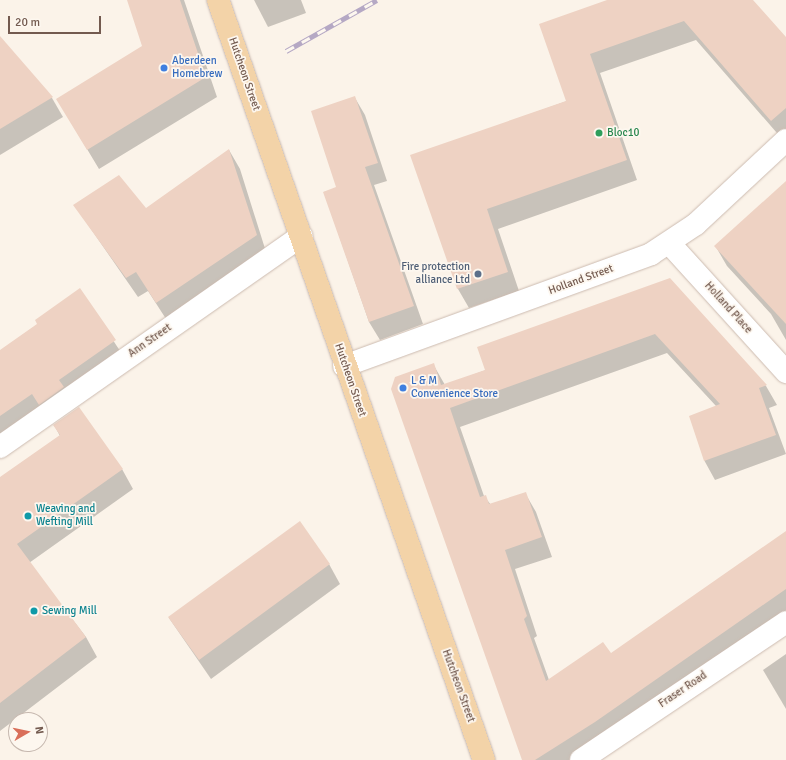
<!DOCTYPE html>
<style>
body{margin:0}
#map{position:relative;width:786px;height:760px;overflow:hidden;background:#fbf3e9;font-family:Signika,sans-serif}
div>[style]{position:absolute}
.shadow>*{inset:0;background:#0003}
.building>*{inset:0;background:#eed2c3}
.roads{filter:drop-shadow(0 0 1px #ccbbb0) drop-shadow(0 0 1px #ccbbb0)}
.minor>*{height:22px;margin:-11px;padding:0 11px;transform-origin:11px;border-radius:11px;background:#fff}
.major>*{height:22px;margin:-11px;padding:0 11px;transform-origin:11px;border-radius:11px;background:#f3d3a8}
.rail>*{height:4.5px;margin-top:-2.25px;transform-origin:0;background:repeating-linear-gradient(90deg,#fdf7ef 0 9px,#b5a8c4 0 18px);box-sizing:border-box;border-block:1px solid #b5a8c4}
.dots>*{width:11px;height:11px;translate:-50% -50%;box-sizing:border-box;border:2px solid #fdf7ef;border-radius:50%}
span{translate:-50% -50%;white-space:nowrap;text-align:center;line-height:1.15;-webkit-text-stroke:3.5px #fdf7ef;paint-order:stroke}
.shop-label{font-size:11px;color:#366cbe}
.left{translate:0 -50%;text-align:left}
.street-label{font-size:11px;color:#735a4f}
.leisure-label{font-size:11px;color:#27864d}
.service-label{font-size:11px;color:#4e5e75}
.right{translate:-100% -50%;text-align:right}
.culture-label{font-size:11px;color:#0d838f}
.north{position:absolute;left:8px;top:712px;width:40px;height:40px;box-sizing:border-box;background:#fdf7ef;border:1px solid #c6b8af;border-radius:50%;rotate:81deg;font-size:11px;font-weight:700;line-height:16px;text-align:center;color:#735a4f}
.north::after{content:'';display:block;margin:auto;width:14px;height:18px;background:#d96f5a;clip-path:polygon(50% 0,100% 100%,50% 72%,0 100%)}
.scale{position:absolute;left:8px;top:16px;width:93px;height:18px;box-sizing:border-box;border:2px solid #735a4f;border-top:0;padding-left:5px;font-size:12px;line-height:14px;white-space:nowrap;color:#735a4f;-webkit-text-stroke:3px #fdf7ef;paint-order:stroke}
</style>
<div id="map">
<div class="shadow">
<div style="clip-path:polygon(128px 0,184px 0,217px 97px,99px 169px,69px 119px,143px 47px)"></div>
<div style="clip-path:polygon(254px 0,301px 0,306px 13px,268px 27px)"></div>
<div style="clip-path:polygon(612px 0,752px 0,786px 39px,786px 137px,783px 140px,696px 40px,600px 73px,637px 180px,498px 229px,519px 291px,469px 308px,458px 289px,412px 156px,567px 101px)"></div>
<div style="clip-path:polygon(13px 53px,52px 98px,63px 117px,0 155px,0 60px)"></div>
<div style="clip-path:polygon(355px 98px,365px 115px,387px 181px,374px 185px,423px 324px,380px 340px,369px 322px,324px 192px,337px 188px)"></div>
<div style="clip-path:polygon(229px 150px,240px 169px,267px 255px,168px 322px,148px 291px,138px 297px,75px 206px,146px 209px)"></div>
<div style="clip-path:polygon(786px 182px,786px 340px,771px 314px,727px 266px,716px 247px)"></div>
<div style="clip-path:polygon(670px 280px,766px 386px,777px 405px,769px 408px,786px 454px,715px 480px,704px 460px,716px 406px,667px 353px,460px 427px,484px 496px,491px 505px,525px 493px,536px 512px,552px 557px,515px 569px,537px 636px,534px 638px,549px 680px,611px 654px,786px 532px,786px 616px,576px 760px,523px 760px,433px 364px,445px 385px,486px 370px)"></div>
<div style="clip-path:polygon(80px 290px,126px 360px,0 443px,0 351px,38px 324px)"></div>
<div style="clip-path:polygon(54px 425px,122px 469px,133px 489px,29px 563px,86px 637px,97px 657px,0 731px,0 478px,60px 436px)"></div>
<div style="clip-path:polygon(329px 564px,340px 584px,211px 679px,169px 618px)"></div>
<div style="clip-path:polygon(786px 654px,786px 709px,763px 670px)"></div>
</div>
<div class="building">
<div style="clip-path:polygon(127px 0,180px 0,206px 77px,87px 150px,56px 99px,142px 46px)"></div>
<div style="clip-path:polygon(607px 0,753px 0,786px 37px,786px 108px,771px 121px,684px 21px,590px 54px,627px 160px,487px 209px,508px 272px,457px 289px,410px 155px,566px 101px,539px 24px)"></div>
<div style="clip-path:polygon(0 36px,53px 97px,0 129px)"></div>
<div style="clip-path:polygon(355px 96px,378px 163px,365px 167px,414px 306px,369px 322px,323px 192px,336px 187px,311px 111px)"></div>
<div style="clip-path:polygon(229px 149px,257px 235px,156px 303px,136px 272px,126px 278px,73px 205px,119px 175px,146px 208px)"></div>
<div style="clip-path:polygon(786px 181px,786px 324px,714px 246px)"></div>
<div style="clip-path:polygon(670px 278px,767px 385px,759px 388px,776px 435px,704px 461px,689px 416px,720px 404px,655px 334px,450px 408px,480px 497px,486px 495px,489px 504px,526px 492px,542px 537px,505px 550px,527px 616px,524px 619px,546px 681px,603px 642px,611px 653px,786px 531px,786px 589px,595px 722px,535px 760px,522px 760px,391px 389px,395px 377px,434px 363px,441px 385px,485px 370px,477px 347px)"></div>
<div style="clip-path:polygon(80px 288px,116px 340px,59px 380px,64px 387px,39px 405px,32px 394px,0 416px,0 350px,37px 324px,35px 320px)"></div>
<div style="clip-path:polygon(79px 407px,123px 469px,17px 544px,86px 637px,0 703px,0 477px,60px 435px,53px 425px)"></div>
<div style="clip-path:polygon(300px 521px,330px 564px,199px 660px,168px 617px)"></div>
</div>
<div class="roads">
<div class="minor">
<div style="left:670px;top:244px;width:173px;rotate:47.8deg"></div>
<div style="left:344px;top:366px;width:327px;rotate:-20deg"></div>
<div style="left:651px;top:254px;width:54px;rotate:-33.7deg"></div>
<div style="left:696px;top:224px;width:123px;rotate:-43deg"></div>
<div style="left:0;top:447px;width:368px;rotate:-35deg"></div>
<div style="left:581px;top:760px;width:247px;rotate:-33.9deg"></div>
</div>
<div class="major">
<div style="left:218px;top:0;width:805px;rotate:70.71deg"></div>
</div>
</div>
<div class="rail">
<div style="left:286px;top:51px;width:104px;rotate:-29.3deg"></div>
</div>
<div class="dots">
<div style="left:164px;top:68px;background:#3f7fe0"></div>
<div style="left:599px;top:133px;background:#2e9e5b"></div>
<div style="left:478px;top:274px;background:#5c6f8a"></div>
<div style="left:403px;top:388px;background:#3f7fe0"></div>
<div style="left:28px;top:516px;background:#0f9aa8"></div>
<div style="left:34px;top:611px;background:#0f9aa8"></div>
</div>
<div class="shop-label">
<span class="left" style="left:172px;top:68px">Aberdeen<br>Homebrew</span>
<span class="left" style="left:411px;top:388px">L &amp; M<br>Convenience Store</span>
</div>
<div class="street-label">
<span style="left:244px;top:74px;rotate:71deg">Hutcheon Street</span>
<span style="left:581px;top:280px;rotate:-20deg">Holland Street</span>
<span style="left:728px;top:308px;rotate:48deg">Holland Place</span>
<span style="left:150px;top:341px;rotate:-35deg">Ann Street</span>
<span style="left:350px;top:380px;rotate:71deg">Hutcheon Street</span>
<span style="left:458px;top:686px;rotate:70deg">Hutcheon Street</span>
<span style="left:683px;top:690px;rotate:-34deg">Fraser Road</span>
</div>
<div class="leisure-label">
<span class="left" style="left:607px;top:133px">Bloc10</span>
</div>
<div class="service-label">
<span class="right" style="left:470px;top:274px">Fire protection<br>alliance Ltd</span>
</div>
<div class="culture-label">
<span class="left" style="left:36px;top:516px">Weaving and<br>Wefting Mill</span>
<span class="left" style="left:42px;top:611px">Sewing Mill</span>
</div>
<div class="north">N</div>
<div class="scale">20 m</div>
</div>
